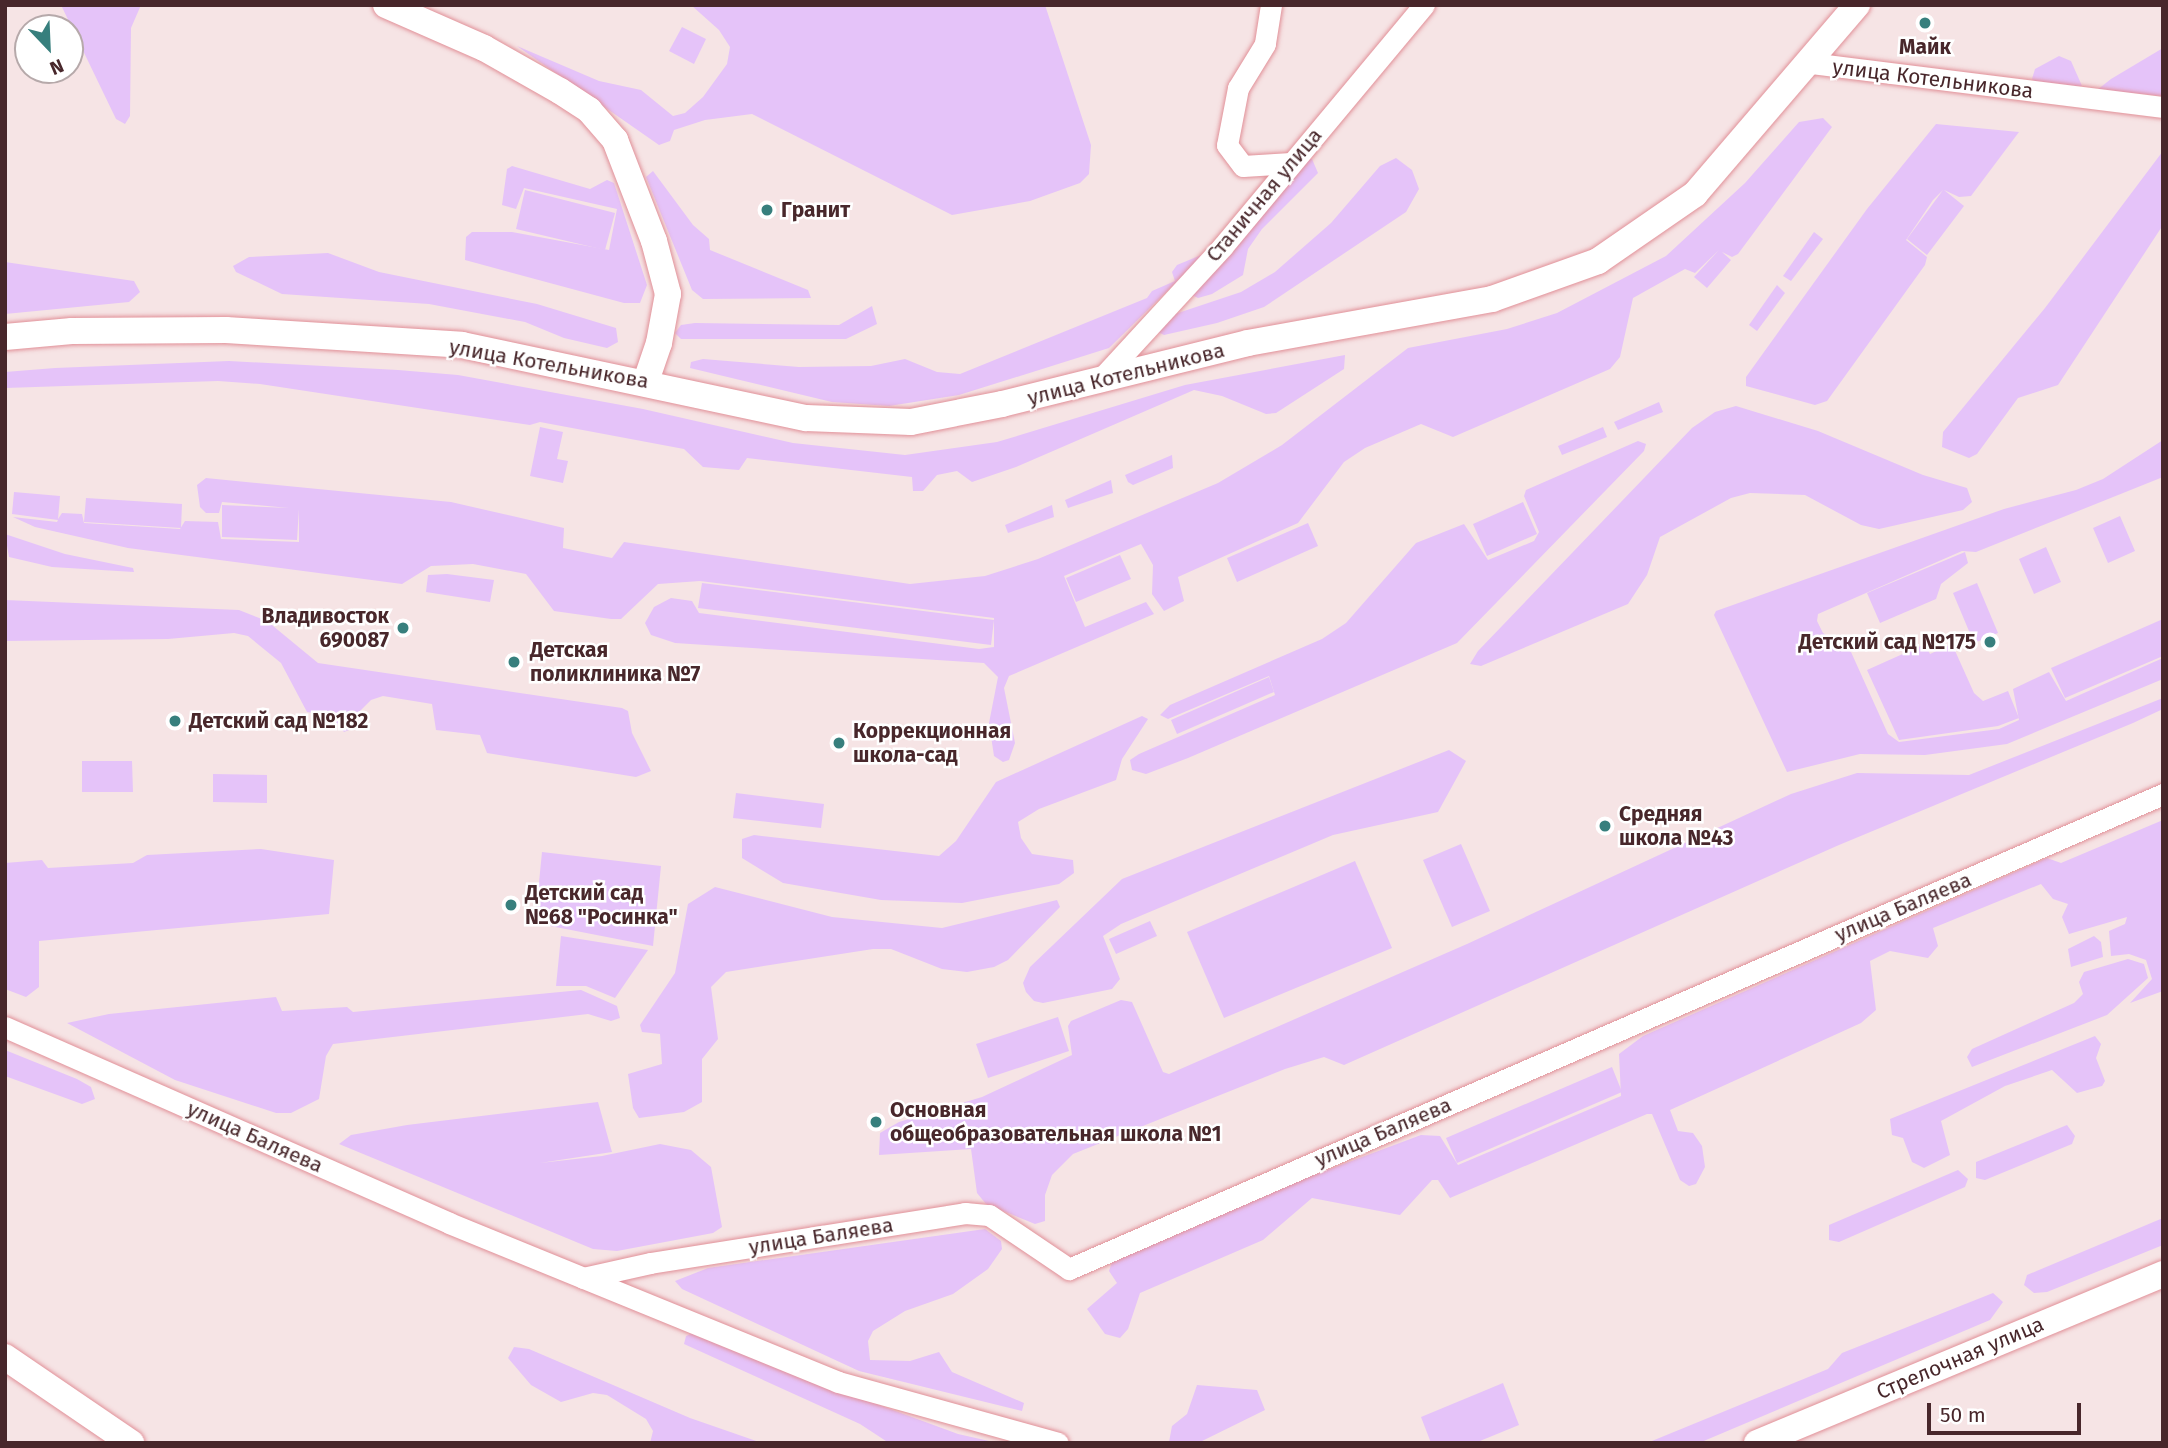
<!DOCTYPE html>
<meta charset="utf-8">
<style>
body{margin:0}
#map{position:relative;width:2168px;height:1448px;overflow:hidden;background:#f6e4e5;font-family:"Fira Sans",sans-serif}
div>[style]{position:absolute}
.green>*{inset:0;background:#e5c3f9}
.roads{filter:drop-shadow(0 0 2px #e19098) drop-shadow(0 0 2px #e19098)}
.minor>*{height:21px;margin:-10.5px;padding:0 10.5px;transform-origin:10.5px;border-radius:10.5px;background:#fff}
.major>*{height:26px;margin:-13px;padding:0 13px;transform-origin:13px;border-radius:13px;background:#fff}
.dots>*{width:19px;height:19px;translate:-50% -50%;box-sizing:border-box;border:4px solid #fff;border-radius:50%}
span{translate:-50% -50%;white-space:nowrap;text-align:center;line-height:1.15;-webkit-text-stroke:5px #fff;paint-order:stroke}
.poi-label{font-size:21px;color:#48272b;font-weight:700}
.left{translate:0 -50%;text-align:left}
.right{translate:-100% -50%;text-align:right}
.street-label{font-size:21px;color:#48272b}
.frame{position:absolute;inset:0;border:7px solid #48272b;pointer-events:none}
.north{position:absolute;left:14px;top:14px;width:70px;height:70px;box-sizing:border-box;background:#fff;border:2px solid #b6a9aa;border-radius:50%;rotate:157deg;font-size:19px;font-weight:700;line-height:28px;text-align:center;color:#48272b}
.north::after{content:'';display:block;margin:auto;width:24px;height:32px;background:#377f7d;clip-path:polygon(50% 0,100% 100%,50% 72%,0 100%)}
.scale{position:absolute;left:1927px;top:1403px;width:154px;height:32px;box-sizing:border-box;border:4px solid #48272b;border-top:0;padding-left:9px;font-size:21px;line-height:24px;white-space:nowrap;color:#48272b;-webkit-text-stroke:5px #fff;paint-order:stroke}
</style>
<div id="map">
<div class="green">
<div style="clip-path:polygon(61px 5px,141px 5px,131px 28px,130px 116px,125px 124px,116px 119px)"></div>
<div style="clip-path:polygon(691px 5px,1045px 5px,1091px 145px,1089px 174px,1080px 183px,1030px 201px,952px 215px,752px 114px,705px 120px,674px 130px,670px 141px,659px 145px,517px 46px,599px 81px,641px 90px,673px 116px,685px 113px,703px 97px,727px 64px,730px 47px,719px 30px)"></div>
<div style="clip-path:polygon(682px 27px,706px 39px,694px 64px,669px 51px)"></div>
<div style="clip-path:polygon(2163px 48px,2163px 96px,2097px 90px,2111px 79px)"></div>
<div style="clip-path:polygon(2059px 56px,2071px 61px,2082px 86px,2037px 85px,2032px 79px,2035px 69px)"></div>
<div style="clip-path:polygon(1823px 118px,1832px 127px,1738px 254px,1732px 257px,1722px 252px,1731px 260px,1707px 288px,1694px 277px,1719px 250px,1695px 273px,1685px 269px,1633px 298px,1620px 357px,1610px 369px,1453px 437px,1421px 424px,1365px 448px,1344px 462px,1298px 523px,1178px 577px,1184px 601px,1164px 611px,1152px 594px,1153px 565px,1141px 544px,1064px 576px,1085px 627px,1146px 602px,1154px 614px,1009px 676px,1004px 688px,1015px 743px,1009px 760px,1003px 762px,994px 756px,989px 723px,998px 677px,984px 663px,675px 643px,651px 635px,645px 623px,654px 607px,671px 598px,692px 601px,699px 613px,979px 649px,994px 647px,994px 618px,700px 581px,658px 584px,621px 619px,611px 619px,554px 611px,526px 574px,473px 564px,431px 566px,402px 584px,128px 548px,35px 527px,13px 517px,57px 522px,58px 520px,12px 514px,14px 492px,60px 496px,58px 519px,62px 513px,82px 514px,84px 523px,180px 529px,185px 521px,218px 522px,221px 539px,299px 542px,299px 509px,297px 540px,222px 537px,222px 505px,289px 508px,222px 502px,219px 513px,206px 513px,200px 507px,197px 485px,206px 478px,451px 502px,564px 528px,563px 548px,612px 558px,624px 542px,910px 584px,985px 576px,1038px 559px,1218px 483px,1282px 445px,1408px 348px,1507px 329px,1557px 313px,1666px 256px,1745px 183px,1799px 122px)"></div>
<div style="clip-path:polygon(1936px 124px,2019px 132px,1971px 196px,1959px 197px,1944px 190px,1964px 206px,1927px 255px,1907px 239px,1943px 190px,1933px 200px,1906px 240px,1927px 257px,1925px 265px,1827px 401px,1815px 405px,1746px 386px,1746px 377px,1867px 209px)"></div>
<div style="clip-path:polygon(2163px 151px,2163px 225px,2058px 385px,2018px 398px,1977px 454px,1969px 458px,1942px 447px,1943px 432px,2045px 308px)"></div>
<div style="clip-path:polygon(1396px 158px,1412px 170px,1419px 189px,1406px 212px,1264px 307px,1217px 323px,1164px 335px,1158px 332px,1169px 316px,1241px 292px,1275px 272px,1331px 223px,1380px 166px)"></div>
<div style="clip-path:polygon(1312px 159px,1318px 173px,1262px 229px,1248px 249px,1243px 275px,1212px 294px,1198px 298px,1190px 294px,1305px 160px)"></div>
<div style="clip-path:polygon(512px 166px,590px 189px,607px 180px,614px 183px,647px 285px,640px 303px,624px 303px,465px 260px,466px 237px,472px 232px,512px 232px,609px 250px,617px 209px,524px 188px,516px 209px,502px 205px,507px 169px)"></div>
<div style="clip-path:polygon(653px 171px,693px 225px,709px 239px,710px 250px,808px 290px,811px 298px,703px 299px,692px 290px,646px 177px)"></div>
<div style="clip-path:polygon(525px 190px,615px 213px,605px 250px,516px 229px)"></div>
<div style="clip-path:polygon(1814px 232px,1823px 239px,1791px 281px,1783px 276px)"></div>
<div style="clip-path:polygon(328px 253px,379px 272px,537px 304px,616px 328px,618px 342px,607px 348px,564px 338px,525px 322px,429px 304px,282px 294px,236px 272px,233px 266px,249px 257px)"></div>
<div style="clip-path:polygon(1206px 253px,1109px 348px,959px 395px,889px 406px,832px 402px,690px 368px,691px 362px,703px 359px,799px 367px,871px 366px,905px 359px,937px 372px,960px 374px,1147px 298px,1152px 291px,1175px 281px,1172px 272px,1177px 265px)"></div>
<div style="clip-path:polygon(5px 262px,134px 281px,140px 292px,129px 302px,5px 314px)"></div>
<div style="clip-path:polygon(1777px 285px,1785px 293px,1757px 331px,1749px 325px)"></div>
<div style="clip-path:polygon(872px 306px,877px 324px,846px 339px,681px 339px,675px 333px,681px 325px,695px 323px,839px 325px)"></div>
<div style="clip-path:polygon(1345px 355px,1344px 369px,1276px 413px,1266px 414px,1222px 396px,1194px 390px,1016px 467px,972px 482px,957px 471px,937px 475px,923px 491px,913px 491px,912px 477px,747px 458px,739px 470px,703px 467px,684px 449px,540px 422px,530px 425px,260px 384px,218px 381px,5px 388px,5px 372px,55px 368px,229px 361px,398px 370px,458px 375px,643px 409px,793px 443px,905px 455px,997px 442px,1185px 385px)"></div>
<div style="clip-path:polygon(1659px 402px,1663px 412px,1618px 430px,1614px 422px)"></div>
<div style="clip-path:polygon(1736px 406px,1818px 431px,1923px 475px,1967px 488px,1972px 502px,1963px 510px,1879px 529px,1861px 525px,1805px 495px,1750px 493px,1731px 498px,1660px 537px,1647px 575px,1628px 604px,1481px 666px,1470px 664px,1478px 651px,1692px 428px,1715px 412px)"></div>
<div style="clip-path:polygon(540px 427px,563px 432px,557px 459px,568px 461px,563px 483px,530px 476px)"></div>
<div style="clip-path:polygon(1603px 427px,1607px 437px,1562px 455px,1558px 446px)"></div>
<div style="clip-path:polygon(2163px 440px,2163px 477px,1976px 552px,1962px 551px,1818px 614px,1817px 621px,1823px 633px,1851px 652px,1888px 734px,1899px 742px,1999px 729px,2019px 720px,2013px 689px,2049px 672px,2066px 701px,2163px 658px,2163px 679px,2007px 744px,1925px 755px,1860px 754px,1787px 772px,1714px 615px,1716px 611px,2004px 509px,2076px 490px,2103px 479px)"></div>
<div style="clip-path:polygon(1638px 441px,1646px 444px,1644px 451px,1457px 643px,1188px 758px,1146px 774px,1132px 770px,1130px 760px,1139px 754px,1275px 695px,1269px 676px,1168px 719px,1160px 715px,1170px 705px,1322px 639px,1346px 623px,1416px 543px,1464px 524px,1488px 560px,1534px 541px,1539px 532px,1524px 496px,1526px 490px)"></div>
<div style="clip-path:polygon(1172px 455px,1173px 468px,1133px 485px,1128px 482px,1125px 475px)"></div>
<div style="clip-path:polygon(1111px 480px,1113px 493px,1068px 508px,1065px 500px)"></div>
<div style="clip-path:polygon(86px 498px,182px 504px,181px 528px,84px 522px)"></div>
<div style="clip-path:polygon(1523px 502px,1537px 534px,1487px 556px,1473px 524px)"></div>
<div style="clip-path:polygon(1052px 505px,1054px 517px,1008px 533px,1005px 525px)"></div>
<div style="clip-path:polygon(2120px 516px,2135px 551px,2108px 563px,2093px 528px)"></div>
<div style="clip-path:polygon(1308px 523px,1318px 546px,1237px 582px,1227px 558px)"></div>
<div style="clip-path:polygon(5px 534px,65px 554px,133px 568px,134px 572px,52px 567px,9px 557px)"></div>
<div style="clip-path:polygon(2046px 547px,2061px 582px,2034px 594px,2019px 559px)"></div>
<div style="clip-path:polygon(1965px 552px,1968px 563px,1941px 584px,1936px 599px,1880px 623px,1867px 593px)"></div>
<div style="clip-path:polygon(1120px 555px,1131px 579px,1076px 602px,1066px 578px)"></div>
<div style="clip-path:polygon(447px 574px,494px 580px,490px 602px,426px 592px,428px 575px)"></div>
<div style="clip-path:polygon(702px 583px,994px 620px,991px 645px,698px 608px)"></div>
<div style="clip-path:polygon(1977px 583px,1998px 633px,1974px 643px,1953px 593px)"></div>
<div style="clip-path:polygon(5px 600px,239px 610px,267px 621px,318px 663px,622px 708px,628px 711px,632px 733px,651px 771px,636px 777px,487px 753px,480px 735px,436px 730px,432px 704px,383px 696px,371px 700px,359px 712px,354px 728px,344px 732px,331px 716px,307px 712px,281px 663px,248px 636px,234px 633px,168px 639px,5px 641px)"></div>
<div style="clip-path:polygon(2163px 619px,2163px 656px,2065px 698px,2051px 668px)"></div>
<div style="clip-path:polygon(1925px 644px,1930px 654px,1952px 644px,1974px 693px,1983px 701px,2008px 691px,2019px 718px,1998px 726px,1899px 740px,1867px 670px)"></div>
<div style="clip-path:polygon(1269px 677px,1274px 692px,1177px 734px,1171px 720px)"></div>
<div style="clip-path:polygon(2163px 698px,2163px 709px,2133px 723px,1839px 845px,1344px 1065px,1324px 1057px,1285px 1069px,1073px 1154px,1052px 1175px,1045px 1195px,1045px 1221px,1035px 1224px,986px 1204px,977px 1193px,971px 1149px,879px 1155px,880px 1133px,899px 1122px,982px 1097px,1072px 1055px,1068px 1026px,1071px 1021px,1121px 1000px,1132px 1002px,1163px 1072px,1169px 1074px,1467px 944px,1791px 794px,1857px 773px,1969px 775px)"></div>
<div style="clip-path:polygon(1142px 716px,1148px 719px,1122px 759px,1116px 780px,1039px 809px,1018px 822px,1021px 838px,1032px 854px,1073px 860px,1074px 873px,1059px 884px,962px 903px,881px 900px,783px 883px,742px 858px,742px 839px,754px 835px,939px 856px,956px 841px,996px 782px)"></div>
<div style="clip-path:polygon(1449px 750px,1466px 761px,1438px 812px,1333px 835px,1121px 924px,1103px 936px,1120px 979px,1112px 989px,1043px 1003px,1034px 1001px,1026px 992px,1023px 983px,1030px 967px,1122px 879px)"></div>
<div style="clip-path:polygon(82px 761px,132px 761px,133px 792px,82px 792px)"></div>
<div style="clip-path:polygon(213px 774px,267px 775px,267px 803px,213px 802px)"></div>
<div style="clip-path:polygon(736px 793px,824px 804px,821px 828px,733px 818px)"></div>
<div style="clip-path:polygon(2163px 820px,2163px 991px,2130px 1003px,2152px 979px,2146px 960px,2129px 954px,2111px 956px,2109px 931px,2125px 924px,2127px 917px,2069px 934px,2062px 917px,2068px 904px,2053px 899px,2041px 884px,1933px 928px,1938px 946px,1928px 958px,1890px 951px,1870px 961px,1876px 1010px,1861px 1023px,1670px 1110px,1678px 1131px,1693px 1133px,1702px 1146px,1705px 1167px,1696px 1184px,1689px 1186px,1680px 1180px,1652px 1114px,1647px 1114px,1450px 1198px,1438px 1180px,1432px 1180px,1400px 1215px,1312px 1198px,1263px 1240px,1140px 1293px,1128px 1329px,1120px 1338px,1105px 1334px,1087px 1309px,1117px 1283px,1109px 1271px,1112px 1262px,1266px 1193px,1421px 1135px,1440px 1136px,1458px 1165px,1621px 1096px,1619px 1054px,1643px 1036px,2047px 858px,2061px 863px)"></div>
<div style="clip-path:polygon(1461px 844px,1490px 911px,1452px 927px,1423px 860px)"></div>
<div style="clip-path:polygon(261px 849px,334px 860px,329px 914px,39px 941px,39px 987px,26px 997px,5px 989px,5px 863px,42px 860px,48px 868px,133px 863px,147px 855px)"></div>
<div style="clip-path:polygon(542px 852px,661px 866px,653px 946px,535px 923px)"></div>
<div style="clip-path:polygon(1355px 861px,1392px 948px,1224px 1018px,1187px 932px)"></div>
<div style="clip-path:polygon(715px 887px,832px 917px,942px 928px,1057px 900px,1060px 907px,1008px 960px,994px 967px,967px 972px,942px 969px,891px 949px,873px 949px,726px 972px,711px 987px,718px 1039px,702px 1059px,702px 1102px,684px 1112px,639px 1118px,633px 1108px,628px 1074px,662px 1064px,660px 1034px,642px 1032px,640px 1025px,675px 973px,688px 904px)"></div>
<div style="clip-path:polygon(1150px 921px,1157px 936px,1116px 954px,1109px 939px)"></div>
<div style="clip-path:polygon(561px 936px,648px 950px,615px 998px,586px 986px,556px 986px)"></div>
<div style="clip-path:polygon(2094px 936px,2101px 942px,2103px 957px,2071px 967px,2068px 949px)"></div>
<div style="clip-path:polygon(2128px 959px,2144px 964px,2148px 978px,2107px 1015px,1972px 1067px,1967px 1057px,1972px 1049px,2074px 1003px,2083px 994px,2079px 982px,2084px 972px)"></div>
<div style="clip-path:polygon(581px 990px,617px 1006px,620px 1018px,611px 1021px,588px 1014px,333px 1044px,326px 1056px,319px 1099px,291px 1113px,276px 1113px,175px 1080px,67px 1023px,109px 1014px,276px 997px,282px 1011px,347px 1007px,353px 1012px)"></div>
<div style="clip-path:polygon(1058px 1017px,1069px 1051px,988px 1078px,976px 1044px)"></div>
<div style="clip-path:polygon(2095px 1036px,2101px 1044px,2096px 1058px,2105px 1081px,2102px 1086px,2077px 1093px,2052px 1070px,2005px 1086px,1941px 1121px,1950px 1155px,1924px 1168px,1912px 1162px,1903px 1138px,1892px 1135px,1890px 1119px)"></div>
<div style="clip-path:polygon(5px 1050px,77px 1079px,91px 1087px,95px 1099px,82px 1104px,5px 1076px)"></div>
<div style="clip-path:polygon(1612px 1067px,1622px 1092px,1457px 1163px,1446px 1138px)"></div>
<div style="clip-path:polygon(598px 1102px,612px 1152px,540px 1163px,602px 1156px,660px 1144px,691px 1150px,711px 1167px,722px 1227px,713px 1233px,617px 1251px,593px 1249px,339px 1144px,351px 1135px,407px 1125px)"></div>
<div style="clip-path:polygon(2067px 1125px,2075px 1136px,2072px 1144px,1985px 1180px,1976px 1178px,1976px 1162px)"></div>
<div style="clip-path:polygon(1958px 1170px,1968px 1179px,1965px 1187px,1839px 1242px,1829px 1240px,1829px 1225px)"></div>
<div style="clip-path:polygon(2163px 1218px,2163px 1245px,2047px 1292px,2034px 1293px,2024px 1285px,2027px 1275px)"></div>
<div style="clip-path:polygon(985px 1229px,1001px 1241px,1002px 1249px,988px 1269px,953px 1294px,905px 1311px,873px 1331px,868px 1341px,870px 1360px,910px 1361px,939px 1352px,952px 1372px,1024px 1403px,1022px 1411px,859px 1371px,682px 1289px,675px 1281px,708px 1268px)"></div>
<div style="clip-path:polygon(1993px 1293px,2003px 1302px,1990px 1320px,1699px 1443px,1647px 1443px,1828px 1369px,1842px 1353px)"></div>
<div style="clip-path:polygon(697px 1331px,822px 1384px,958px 1434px,998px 1443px,889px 1443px,860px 1424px,684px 1344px,686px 1336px)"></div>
<div style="clip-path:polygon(514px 1347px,529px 1349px,690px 1418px,762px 1443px,650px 1443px,653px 1431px,646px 1419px,607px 1395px,593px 1393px,561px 1402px,531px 1385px,508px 1358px)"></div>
<div style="clip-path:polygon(1503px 1383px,1519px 1425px,1475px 1443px,1431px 1443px,1421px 1417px)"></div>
<div style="clip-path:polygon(1197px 1385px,1257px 1390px,1265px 1410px,1198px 1443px,1169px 1442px,1172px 1426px,1187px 1414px)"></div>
</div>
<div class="roads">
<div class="minor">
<div style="left:1271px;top:5px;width:39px;rotate:99deg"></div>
<div style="left:1265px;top:44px;width:52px;rotate:121.5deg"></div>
<div style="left:1238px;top:88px;width:58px;rotate:100.9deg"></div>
<div style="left:1227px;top:145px;width:26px;rotate:53deg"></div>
<div style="left:1243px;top:166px;width:48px;rotate:-3.6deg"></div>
<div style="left:1810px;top:63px;width:356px;rotate:7.1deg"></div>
<div style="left:1099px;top:381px;width:183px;rotate:-47.4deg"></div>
<div style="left:1223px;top:246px;width:314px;rotate:-50.2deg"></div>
<div style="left:5px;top:1027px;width:485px;rotate:23.8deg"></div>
<div style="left:449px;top:1223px;width:420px;rotate:22.2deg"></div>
<div style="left:838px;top:1382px;width:228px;rotate:15.5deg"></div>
<div style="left:583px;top:1278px;width:69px;rotate:-12.6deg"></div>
<div style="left:650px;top:1263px;width:319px;rotate:-9deg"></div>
<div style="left:965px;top:1213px;width:24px;rotate:5deg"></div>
<div style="left:989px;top:1215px;width:97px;rotate:34deg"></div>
<div style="left:1069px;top:1269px;width:1193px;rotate:-23.47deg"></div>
</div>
<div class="major">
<div style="left:386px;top:5px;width:107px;rotate:23.7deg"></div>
<div style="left:484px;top:48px;width:87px;rotate:29.5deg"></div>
<div style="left:560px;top:91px;width:35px;rotate:33deg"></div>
<div style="left:589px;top:110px;width:40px;rotate:49deg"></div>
<div style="left:615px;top:140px;width:108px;rotate:68.9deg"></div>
<div style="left:654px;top:241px;width:55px;rotate:75.2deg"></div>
<div style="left:668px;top:294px;width:50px;rotate:100.4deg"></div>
<div style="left:659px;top:343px;width:40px;rotate:108.9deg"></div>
<div style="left:5px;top:337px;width:67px;rotate:-5.1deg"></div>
<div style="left:72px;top:331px;width:154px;rotate:-0.4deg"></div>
<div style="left:226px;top:330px;width:236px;rotate:3.6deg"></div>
<div style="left:462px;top:345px;width:352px;rotate:12deg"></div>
<div style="left:806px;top:418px;width:105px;rotate:2.2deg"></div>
<div style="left:911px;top:422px;width:93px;rotate:-11.2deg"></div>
<div style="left:1002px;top:404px;width:253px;rotate:-13.9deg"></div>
<div style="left:1248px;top:343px;width:248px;rotate:-10.2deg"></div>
<div style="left:1492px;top:299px;width:113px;rotate:-19.7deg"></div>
<div style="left:1598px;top:261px;width:118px;rotate:-34.6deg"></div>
<div style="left:1695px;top:194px;width:249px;rotate:-49.4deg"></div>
<div style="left:5px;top:1357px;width:153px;rotate:34.3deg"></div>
<div style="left:1757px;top:1443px;width:440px;rotate:-22.6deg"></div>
</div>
</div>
<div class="dots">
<div style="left:1925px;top:23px;background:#377f7d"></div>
<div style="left:767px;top:210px;background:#377f7d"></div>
<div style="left:403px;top:628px;background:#377f7d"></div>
<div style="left:1990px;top:642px;background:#377f7d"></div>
<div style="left:514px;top:662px;background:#377f7d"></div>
<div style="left:175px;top:721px;background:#377f7d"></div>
<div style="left:839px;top:743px;background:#377f7d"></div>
<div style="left:1605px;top:826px;background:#377f7d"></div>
<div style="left:511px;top:905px;background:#377f7d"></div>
<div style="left:876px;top:1122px;background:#377f7d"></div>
</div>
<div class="poi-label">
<span style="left:1925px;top:47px">Майк</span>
<span class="left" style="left:781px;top:210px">Гранит</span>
<span class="right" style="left:389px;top:628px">Владивосток<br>690087</span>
<span class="right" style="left:1976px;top:642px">Детский сад №175</span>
<span class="left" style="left:530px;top:662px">Детская<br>поликлиника №7</span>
<span class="left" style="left:189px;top:721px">Детский сад №182</span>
<span class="left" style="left:853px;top:743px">Коррекционная<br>школа-сад</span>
<span class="left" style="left:1619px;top:826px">Средняя<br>школа №43</span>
<span class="left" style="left:525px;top:905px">Детский сад<br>№68 "Росинка"</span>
<span class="left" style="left:890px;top:1122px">Основная<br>общеобразовательная школа №1</span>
</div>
<div class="street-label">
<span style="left:1933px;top:79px;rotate:7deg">улица Котельникова</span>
<span style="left:1264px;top:195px;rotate:-50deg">Станичная улица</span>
<span style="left:549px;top:364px;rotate:10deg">улица Котельникова</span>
<span style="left:1126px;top:374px;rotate:-14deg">улица Котельникова</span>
<span style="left:1903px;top:907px;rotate:-23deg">улица Баляева</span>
<span style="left:1383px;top:1132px;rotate:-23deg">улица Баляева</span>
<span style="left:255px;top:1137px;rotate:24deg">улица Баляева</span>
<span style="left:821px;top:1236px;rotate:-9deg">улица Баляева</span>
<span style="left:1960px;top:1358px;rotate:-23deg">Стрелочная улица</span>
</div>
<div class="frame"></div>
<div class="north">N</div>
<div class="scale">50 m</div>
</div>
